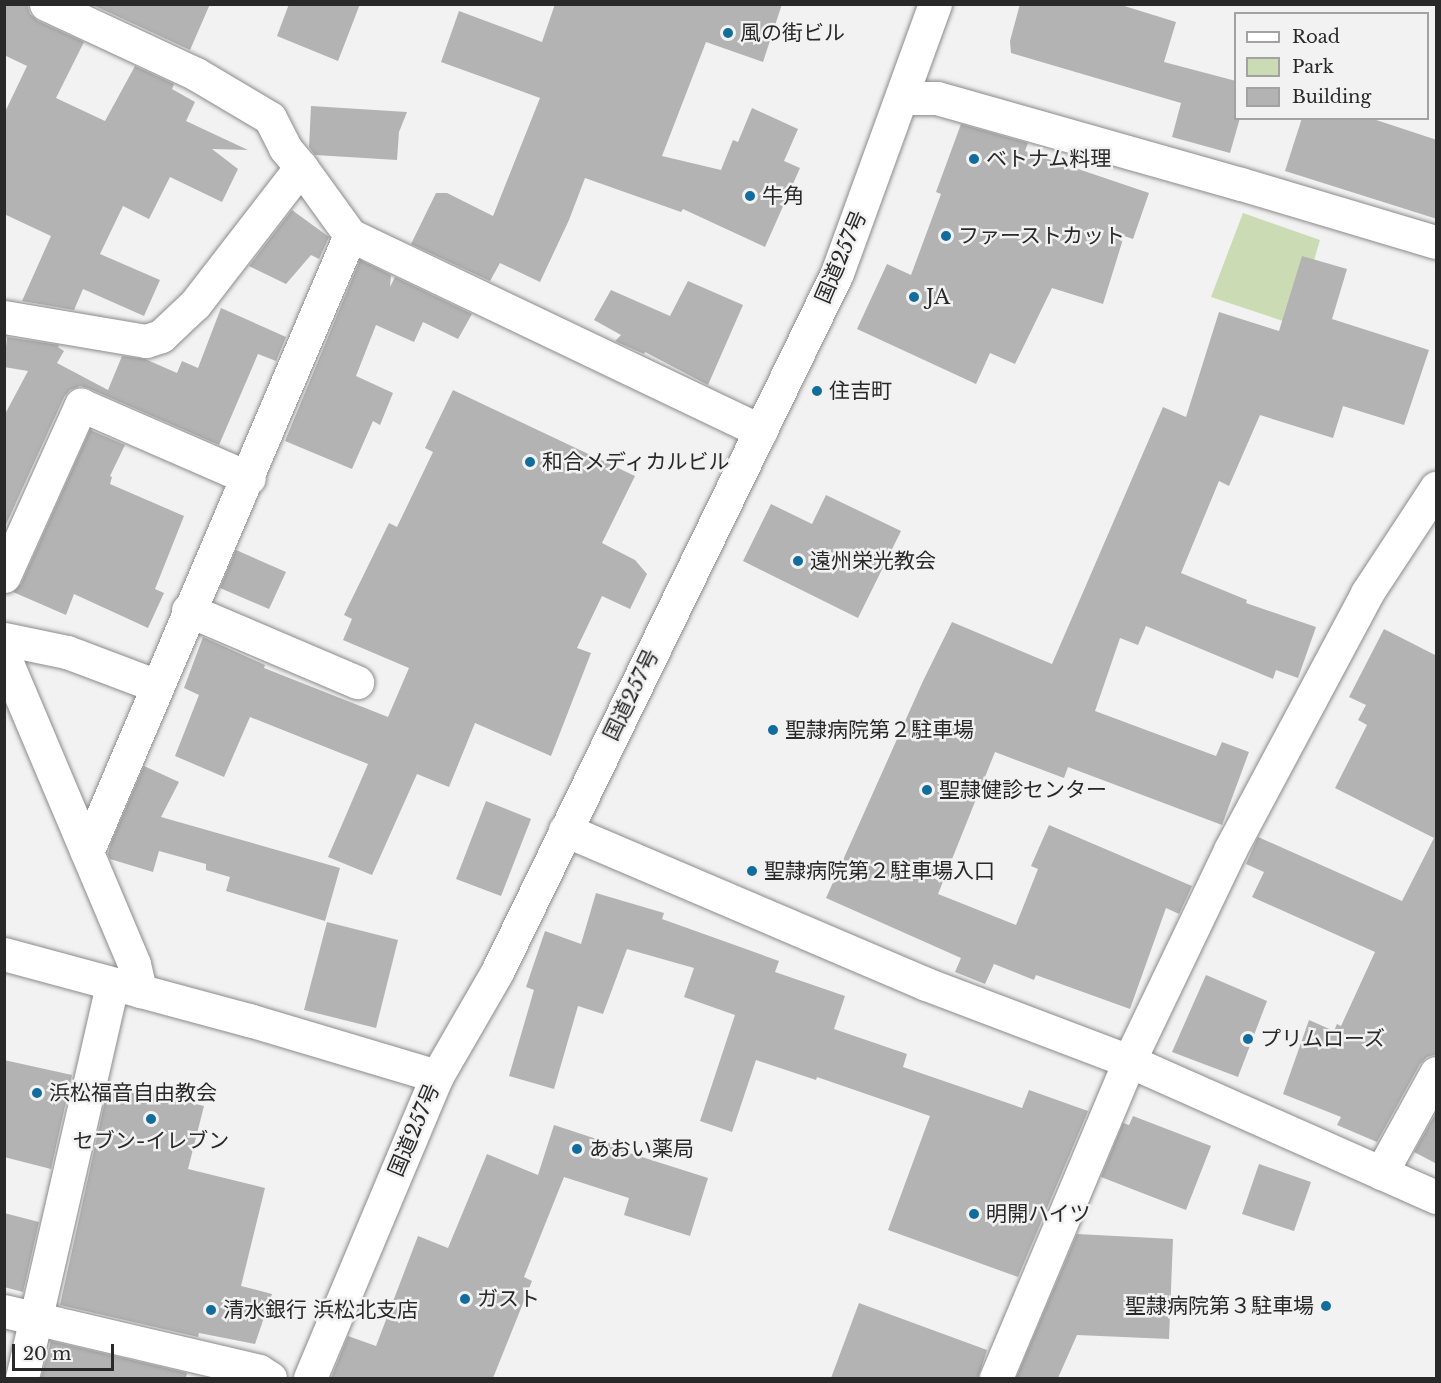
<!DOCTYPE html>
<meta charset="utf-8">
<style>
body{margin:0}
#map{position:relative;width:1441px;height:1383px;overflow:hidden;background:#f2f2f3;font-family:"Libre Baskerville","Noto Sans JP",serif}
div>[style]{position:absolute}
.green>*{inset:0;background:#cbdbb3}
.building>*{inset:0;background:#b3b3b4}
.roads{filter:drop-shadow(0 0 2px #8b8b8c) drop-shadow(0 0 2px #8b8b8c)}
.minor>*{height:33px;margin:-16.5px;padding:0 16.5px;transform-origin:16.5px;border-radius:16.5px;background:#fff}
.highway>*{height:33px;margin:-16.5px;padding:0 16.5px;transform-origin:16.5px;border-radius:16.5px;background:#fff}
.dots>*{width:16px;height:16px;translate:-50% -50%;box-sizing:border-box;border:3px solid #f2f2f3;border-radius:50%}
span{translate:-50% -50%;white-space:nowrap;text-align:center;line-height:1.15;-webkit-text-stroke:5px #f2f2f3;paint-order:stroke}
.poi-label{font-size:21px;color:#292929}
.left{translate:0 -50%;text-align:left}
.right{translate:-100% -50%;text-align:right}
.street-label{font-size:21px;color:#292929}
.frame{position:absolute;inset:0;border:6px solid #292929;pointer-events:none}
.legend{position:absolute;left:1234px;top:12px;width:195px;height:108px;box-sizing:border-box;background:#f2f2f3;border:2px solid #a2a2a2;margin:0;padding:8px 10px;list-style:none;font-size:18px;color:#292929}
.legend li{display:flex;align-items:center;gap:12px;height:30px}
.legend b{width:30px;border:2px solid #a2a2a2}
.scale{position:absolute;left:12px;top:1344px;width:102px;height:27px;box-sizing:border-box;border:3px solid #292929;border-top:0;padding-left:8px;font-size:18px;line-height:21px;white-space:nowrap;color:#292929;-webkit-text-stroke:4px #f2f2f3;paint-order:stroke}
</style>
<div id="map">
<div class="green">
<div style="clip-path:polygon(1243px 213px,1320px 240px,1295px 325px,1211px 297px)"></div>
</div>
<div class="building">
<div style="clip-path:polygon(4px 4px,27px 4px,30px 14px,38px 21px,84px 42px,56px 98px,105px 121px,135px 66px,174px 84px,172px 89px,195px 102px,186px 121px,248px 150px,212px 149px,238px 169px,222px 202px,170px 177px,149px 219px,123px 206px,100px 254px,160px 280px,144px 316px,83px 289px,74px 310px,22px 301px,51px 236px,4px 214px,4px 114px,27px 66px,4px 55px)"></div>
<div style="clip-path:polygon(91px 4px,210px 4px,190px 50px)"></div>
<div style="clip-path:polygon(289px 4px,360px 4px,338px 61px,277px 36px)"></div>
<div style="clip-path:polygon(555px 4px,782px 4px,763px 62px,706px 42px,662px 156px,721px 170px,733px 140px,738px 142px,752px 108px,798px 129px,784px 161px,800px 168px,765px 247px,683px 209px,681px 212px,585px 178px,569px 220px,540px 282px,500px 263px,490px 281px,411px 244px,436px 193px,447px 193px,493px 216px,540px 98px,441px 62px,459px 11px,542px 42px)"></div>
<div style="clip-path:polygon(1020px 4px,1118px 4px,1176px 22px,1164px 62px,1236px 81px,1236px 118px,1240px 118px,1230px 153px,1172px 137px,1181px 103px,1011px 53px,1010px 41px)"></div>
<div style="clip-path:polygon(311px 106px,407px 112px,399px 132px,397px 160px,315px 155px,309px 147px)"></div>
<div style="clip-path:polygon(1302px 118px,1370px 118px,1437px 140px,1437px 219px,1285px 171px)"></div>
<div style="clip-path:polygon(961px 124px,1028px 143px,1025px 151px,1149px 193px,1133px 239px,1124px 236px,1103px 304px,1052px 288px,1015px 364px,990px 353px,976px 384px,857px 329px,887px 264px,911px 275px,941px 194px,936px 192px)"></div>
<div style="clip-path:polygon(292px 210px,329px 237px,319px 259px,311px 255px,286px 284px,249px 266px)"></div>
<div style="clip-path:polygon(1302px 256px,1347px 269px,1332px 319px,1429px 350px,1404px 425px,1343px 406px,1333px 438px,1260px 415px,1229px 486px,1219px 481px,1181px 573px,1247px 600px,1246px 603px,1316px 627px,1298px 678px,1276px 670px,1273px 679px,1146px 626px,1138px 645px,1120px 638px,1095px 711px,1216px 756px,1222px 742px,1249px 752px,1222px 825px,1068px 767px,1064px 778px,995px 752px,938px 894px,1016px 925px,1038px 869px,1031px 866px,1049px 825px,1192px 886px,1179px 914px,1166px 908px,1130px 1009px,1036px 975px,1034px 980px,994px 964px,985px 984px,955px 972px,961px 958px,826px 898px,923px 681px,952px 622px,1052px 664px,1163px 407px,1186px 417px,1219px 312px,1279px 331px)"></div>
<div style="clip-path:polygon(360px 260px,391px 275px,390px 287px,395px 277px,472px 314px,458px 339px,423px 322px,414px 342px,376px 325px,356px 376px,393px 393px,380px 425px,373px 421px,352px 469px,285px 441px)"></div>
<div style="clip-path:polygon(688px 281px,743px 305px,708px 385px,645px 352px,644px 354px,615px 341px,621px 335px,594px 320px,611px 290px,670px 316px)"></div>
<div style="clip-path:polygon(221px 308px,286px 337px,276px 361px,258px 354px,219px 445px,88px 388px,80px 386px,70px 390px,64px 397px,4px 529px,4px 416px,28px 371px,4px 367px,7px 337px,59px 345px,58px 347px,64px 351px,57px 363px,108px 390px,122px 356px,145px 359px,177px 373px,182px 361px,198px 368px)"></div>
<div style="clip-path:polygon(453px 390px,635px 476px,602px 543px,635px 560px,647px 574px,630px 609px,602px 596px,577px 648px,591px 653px,551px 756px,475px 723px,449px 787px,417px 774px,372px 875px,328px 857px,368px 764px,250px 717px,224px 777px,175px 756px,199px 695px,184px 688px,203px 637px,265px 665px,264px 668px,388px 717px,409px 668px,343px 640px,352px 619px,344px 615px,389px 523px,397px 527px,433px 452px,425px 448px)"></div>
<div style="clip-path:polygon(90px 430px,125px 445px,110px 476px,112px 477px,110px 484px,184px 516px,155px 589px,164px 593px,148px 628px,74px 594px,66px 615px,13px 592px,21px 584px)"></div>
<div style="clip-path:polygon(826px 495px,901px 531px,858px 618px,743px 561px,771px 504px,812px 524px)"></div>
<div style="clip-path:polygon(236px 550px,286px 572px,269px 609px,220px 588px)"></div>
<div style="clip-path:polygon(1384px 629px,1437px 656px,1437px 1054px,1427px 1057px,1420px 1064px,1377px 1142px,1337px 1125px,1341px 1117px,1283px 1094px,1309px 1020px,1334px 1031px,1337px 1024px,1341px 1026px,1375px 952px,1252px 897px,1264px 872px,1246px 864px,1258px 837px,1402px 901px,1434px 838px,1335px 788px,1367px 725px,1358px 720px,1366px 705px,1349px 697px)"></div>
<div style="clip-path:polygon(144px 766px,179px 782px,161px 817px,340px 868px,325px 921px,226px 891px,230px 877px,206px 870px,206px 864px,159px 851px,153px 872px,110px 859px,108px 854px,111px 843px)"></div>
<div style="clip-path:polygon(486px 801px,531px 819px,501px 896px,456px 879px)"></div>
<div style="clip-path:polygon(596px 893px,664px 913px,662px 919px,779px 961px,775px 972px,845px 996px,834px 1029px,907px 1054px,903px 1067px,1022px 1108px,1029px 1090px,1088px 1111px,1018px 1277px,888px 1230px,930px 1116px,817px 1077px,816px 1080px,756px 1060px,732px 1132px,700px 1121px,735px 1015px,684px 997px,694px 968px,627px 949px,603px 1014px,578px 1006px,554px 1089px,509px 1076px,534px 990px,526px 987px,545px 931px,581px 944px)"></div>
<div style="clip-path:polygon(327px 922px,398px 940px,376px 1028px,304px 1010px)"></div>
<div style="clip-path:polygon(1206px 975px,1267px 1001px,1238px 1077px,1172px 1052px)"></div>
<div style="clip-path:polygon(4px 1060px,72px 1075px,51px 1169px,4px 1157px)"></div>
<div style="clip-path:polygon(109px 1083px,204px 1106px,188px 1169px,265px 1188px,241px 1286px,272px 1294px,255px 1344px,199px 1333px,198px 1337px,60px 1305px)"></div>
<div style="clip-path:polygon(1437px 1111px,1437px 1164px,1414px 1152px)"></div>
<div style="clip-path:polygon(1133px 1116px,1211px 1146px,1186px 1210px,1101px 1177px,1123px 1123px,1129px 1125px)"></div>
<div style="clip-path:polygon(554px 1125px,624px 1148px,623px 1151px,708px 1178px,690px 1236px,624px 1215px,629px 1198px,564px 1177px,524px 1277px,532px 1281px,493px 1378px,331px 1378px,348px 1336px,376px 1346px,418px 1236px,448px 1248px,487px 1154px,538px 1175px)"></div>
<div style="clip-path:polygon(1259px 1164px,1311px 1182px,1294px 1231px,1242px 1214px)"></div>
<div style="clip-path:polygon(4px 1213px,39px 1222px,23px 1292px,4px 1287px)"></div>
<div style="clip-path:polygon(1077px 1234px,1173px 1239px,1169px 1339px,1077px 1335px,1058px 1378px,1016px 1378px)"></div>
<div style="clip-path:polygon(859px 1303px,987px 1350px,978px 1378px,831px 1378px)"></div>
<div style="clip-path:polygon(51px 1341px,187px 1373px,186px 1378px,41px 1378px)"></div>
</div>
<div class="roads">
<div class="minor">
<div style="left:46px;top:4px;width:166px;rotate:25deg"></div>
<div style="left:196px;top:74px;width:86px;rotate:30.7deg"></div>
<div style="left:270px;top:118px;width:34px;rotate:63deg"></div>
<div style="left:285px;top:148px;width:25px;rotate:50deg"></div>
<div style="left:301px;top:167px;width:84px;rotate:54.2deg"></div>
<div style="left:903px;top:98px;width:34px"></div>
<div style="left:937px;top:98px;width:316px;rotate:15.8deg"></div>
<div style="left:1241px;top:184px;width:203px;rotate:16.6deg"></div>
<div style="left:4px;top:317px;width:144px;rotate:9.6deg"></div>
<div style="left:146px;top:341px;width:16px;rotate:-18deg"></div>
<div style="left:161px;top:336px;width:47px;rotate:-43.3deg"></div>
<div style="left:195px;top:304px;width:173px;rotate:-52.3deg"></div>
<div style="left:4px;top:576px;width:188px;rotate:-65.8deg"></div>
<div style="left:81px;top:405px;width:183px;rotate:23.5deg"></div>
<div style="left:188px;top:610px;width:184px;rotate:23.1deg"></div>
<div style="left:4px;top:639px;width:64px;rotate:11.7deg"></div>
<div style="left:67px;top:652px;width:96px;rotate:20.7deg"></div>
<div style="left:4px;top:656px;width:334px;rotate:67.1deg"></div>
<div style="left:134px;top:964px;width:28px;rotate:77deg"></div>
<div style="left:565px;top:830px;width:392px;rotate:23.1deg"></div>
<div style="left:926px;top:984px;width:217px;rotate:20.8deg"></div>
<div style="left:1129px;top:1061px;width:336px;rotate:23.9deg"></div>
<div style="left:87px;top:852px;width:671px;rotate:-66.91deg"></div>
<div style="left:350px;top:235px;width:455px;rotate:25.5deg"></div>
<div style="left:4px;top:954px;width:254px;rotate:15.1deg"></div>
<div style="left:249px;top:1020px;width:196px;rotate:16.6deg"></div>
<div style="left:1381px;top:1173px;width:114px;rotate:-61.2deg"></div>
<div style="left:4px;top:1311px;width:262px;rotate:13.2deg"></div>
<div style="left:259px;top:1371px;width:13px;rotate:32deg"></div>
<div style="left:22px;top:1378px;width:403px;rotate:-77.1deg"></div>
<div style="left:996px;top:1378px;width:344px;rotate:-67.2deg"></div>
<div style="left:1129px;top:1061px;width:234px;rotate:-64.4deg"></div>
<div style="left:1230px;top:850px;width:291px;rotate:-61.9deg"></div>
<div style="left:1367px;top:593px;width:126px;rotate:-56.7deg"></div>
</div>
<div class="highway">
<div style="left:310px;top:1378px;width:328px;rotate:-67.2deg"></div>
<div style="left:437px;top:1076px;width:120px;rotate:-60deg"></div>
<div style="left:497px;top:972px;width:777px;rotate:-64.06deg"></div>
<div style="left:837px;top:273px;width:286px;rotate:-70deg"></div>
</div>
</div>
<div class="dots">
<div style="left:728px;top:33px;background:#126d9c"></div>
<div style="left:974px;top:159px;background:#126d9c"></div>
<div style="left:750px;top:196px;background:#126d9c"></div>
<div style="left:946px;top:236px;background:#126d9c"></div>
<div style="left:914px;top:297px;background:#126d9c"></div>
<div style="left:817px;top:391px;background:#126d9c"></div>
<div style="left:530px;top:462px;background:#126d9c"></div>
<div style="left:798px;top:561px;background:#126d9c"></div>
<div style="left:773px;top:730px;background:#126d9c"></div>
<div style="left:927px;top:790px;background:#126d9c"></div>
<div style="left:752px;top:871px;background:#126d9c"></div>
<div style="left:1248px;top:1039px;background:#126d9c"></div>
<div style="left:37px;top:1093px;background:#126d9c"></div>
<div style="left:151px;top:1119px;background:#126d9c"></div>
<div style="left:577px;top:1149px;background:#126d9c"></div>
<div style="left:974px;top:1214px;background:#126d9c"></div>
<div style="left:465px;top:1299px;background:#126d9c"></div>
<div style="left:1326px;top:1306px;background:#126d9c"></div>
<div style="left:211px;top:1310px;background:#126d9c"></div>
</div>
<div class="poi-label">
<span class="left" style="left:740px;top:33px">風の街ビル</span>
<span class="left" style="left:986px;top:159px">ベトナム料理</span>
<span class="left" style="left:762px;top:196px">牛角</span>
<span class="left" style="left:958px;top:236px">ファーストカット</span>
<span class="left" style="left:926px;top:297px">JA</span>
<span class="left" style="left:829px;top:391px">住吉町</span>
<span class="left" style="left:542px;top:462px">和合メディカルビル</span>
<span class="left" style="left:810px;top:561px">遠州栄光教会</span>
<span class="left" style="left:785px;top:730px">聖隷病院第２駐車場</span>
<span class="left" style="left:939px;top:790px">聖隷健診センター</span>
<span class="left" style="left:764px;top:871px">聖隷病院第２駐車場入口</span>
<span class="left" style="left:1260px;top:1039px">プリムローズ</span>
<span class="left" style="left:49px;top:1093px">浜松福音自由教会</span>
<span style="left:151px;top:1141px">セブン-イレブン</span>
<span class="left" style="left:589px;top:1149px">あおい薬局</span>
<span class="left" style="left:986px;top:1214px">明開ハイツ</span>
<span class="left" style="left:477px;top:1299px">ガスト</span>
<span class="right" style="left:1314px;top:1306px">聖隷病院第３駐車場</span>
<span class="left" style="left:223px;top:1310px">清水銀行 浜松北支店</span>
</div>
<div class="street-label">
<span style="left:841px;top:257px;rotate:-67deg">国道257号</span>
<span style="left:631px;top:695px;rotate:-64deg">国道257号</span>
<span style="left:414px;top:1130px;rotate:-67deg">国道257号</span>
</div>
<div class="frame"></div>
<ul class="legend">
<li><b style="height:8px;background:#fff"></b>Road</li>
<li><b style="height:16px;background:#cbdbb3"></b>Park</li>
<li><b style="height:16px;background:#b3b3b4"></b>Building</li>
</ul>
<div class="scale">20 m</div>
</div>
